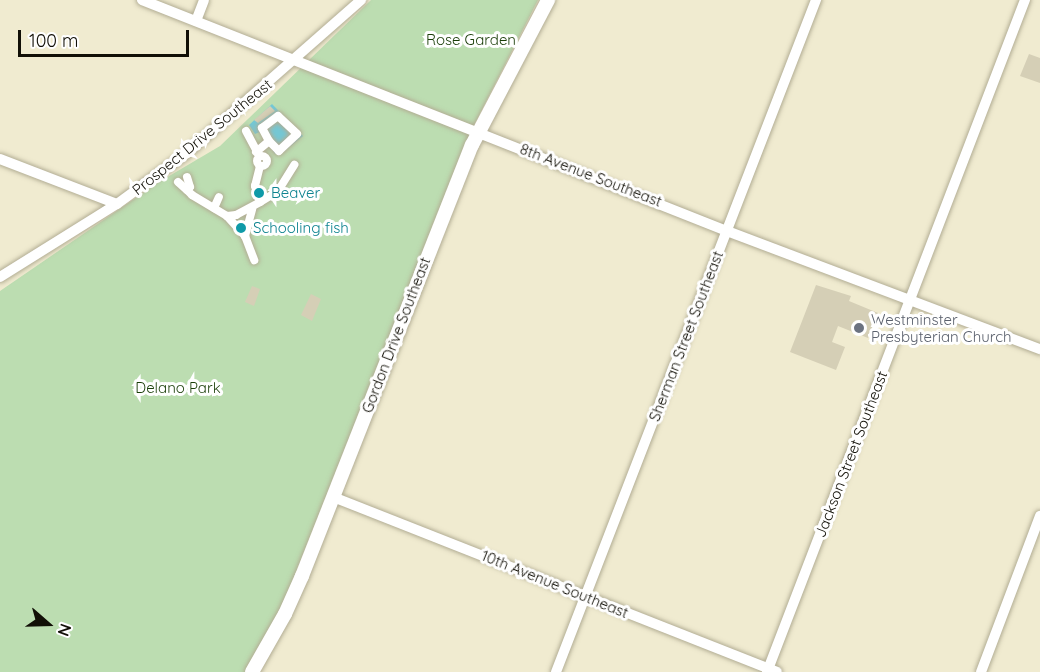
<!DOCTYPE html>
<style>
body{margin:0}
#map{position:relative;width:1040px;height:672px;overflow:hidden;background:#f0ebd0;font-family:Quicksand,sans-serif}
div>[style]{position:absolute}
.green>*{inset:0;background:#bcddb1}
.water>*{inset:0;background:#74c8d5}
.building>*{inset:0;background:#d5cfb6}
.roads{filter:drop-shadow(0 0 2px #b2ad94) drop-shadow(0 0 2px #b2ad94)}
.pedestrian>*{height:8px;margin:-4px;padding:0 4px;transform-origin:4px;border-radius:4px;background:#fff}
.pedestrian>.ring{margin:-4px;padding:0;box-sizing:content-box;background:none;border:8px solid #fff;border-radius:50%}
.minor>*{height:10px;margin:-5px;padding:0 5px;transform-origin:5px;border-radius:5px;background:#fff}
.tertiary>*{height:14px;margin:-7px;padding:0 7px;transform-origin:7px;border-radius:7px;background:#fff}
.dots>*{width:16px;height:16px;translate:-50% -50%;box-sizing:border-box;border:3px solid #fff;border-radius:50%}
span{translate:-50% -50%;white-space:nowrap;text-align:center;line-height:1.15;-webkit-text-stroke:6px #fff;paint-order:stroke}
.park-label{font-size:15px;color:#1a3e08}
.street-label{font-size:15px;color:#110f06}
.culture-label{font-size:15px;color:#0d838f}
.left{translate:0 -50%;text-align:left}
.worship-label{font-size:15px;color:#5b616d}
.north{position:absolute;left:18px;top:594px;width:60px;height:60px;-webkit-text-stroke:4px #fff;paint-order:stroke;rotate:110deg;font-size:16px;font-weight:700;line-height:24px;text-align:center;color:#110f06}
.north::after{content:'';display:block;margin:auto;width:21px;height:27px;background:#110f06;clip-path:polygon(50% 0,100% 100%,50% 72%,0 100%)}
.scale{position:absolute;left:18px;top:30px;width:171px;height:27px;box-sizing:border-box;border:3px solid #110f06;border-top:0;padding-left:8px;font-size:18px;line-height:21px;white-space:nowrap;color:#110f06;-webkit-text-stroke:4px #fff;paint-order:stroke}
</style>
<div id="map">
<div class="green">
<div style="clip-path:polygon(371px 0,538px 0,472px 129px,279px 615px,245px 672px,0 672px,0 291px,159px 182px,220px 146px)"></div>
</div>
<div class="water">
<div style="clip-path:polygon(272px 104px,303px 136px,281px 154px,275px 154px,260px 132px,255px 134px,249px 125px)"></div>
</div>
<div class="building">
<div style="clip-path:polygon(1029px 54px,1040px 58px,1040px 83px,1020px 76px)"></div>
<div style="clip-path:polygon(270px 106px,275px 111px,258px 123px,254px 120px)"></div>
<div style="clip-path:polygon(816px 285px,851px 296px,849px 301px,878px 313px,868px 338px,838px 326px,832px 342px,845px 347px,836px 370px,790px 352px)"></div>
<div style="clip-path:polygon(252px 286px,260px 289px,254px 306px,245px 302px)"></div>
<div style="clip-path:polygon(311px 294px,321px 299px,312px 321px,301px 315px)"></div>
</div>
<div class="roads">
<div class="pedestrian">
<div style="left:246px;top:131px;width:26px;rotate:62deg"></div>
<div style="left:256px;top:152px;width:17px;rotate:-40deg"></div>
<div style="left:269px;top:141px;width:15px;rotate:-118deg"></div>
<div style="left:262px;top:128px;width:20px;rotate:-37deg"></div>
<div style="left:278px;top:116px;width:26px;rotate:43deg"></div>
<div style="left:297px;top:134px;width:25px;rotate:137deg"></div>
<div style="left:279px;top:151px;width:14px;rotate:-135deg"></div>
<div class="ring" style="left:257px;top:156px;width:2px;height:2px"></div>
<div style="left:187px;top:177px;width:10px;rotate:73deg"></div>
<div style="left:190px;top:187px;width:4px;rotate:135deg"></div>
<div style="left:187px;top:190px;width:7px;rotate:45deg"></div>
<div style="left:192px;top:195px;width:41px;rotate:31deg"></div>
<div style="left:227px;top:216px;width:9px;rotate:-6deg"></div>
<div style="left:236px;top:215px;width:27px;rotate:-28deg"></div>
<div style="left:260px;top:202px;width:17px;rotate:-107deg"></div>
<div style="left:255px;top:186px;width:21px;rotate:-76deg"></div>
<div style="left:178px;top:182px;width:12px;rotate:42deg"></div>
<div style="left:260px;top:202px;width:21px;rotate:-31deg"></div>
<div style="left:278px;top:191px;width:31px;rotate:-58deg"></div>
<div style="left:214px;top:208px;width:12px;rotate:-66deg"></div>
<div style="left:227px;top:216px;width:27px;rotate:48deg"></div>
<div style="left:245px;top:236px;width:26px;rotate:69deg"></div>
<div style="left:245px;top:236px;width:28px;rotate:-75deg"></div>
</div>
<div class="minor">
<div style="left:142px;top:0;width:629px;rotate:21.55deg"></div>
<div style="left:727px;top:231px;width:335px;rotate:20.7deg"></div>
<div style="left:196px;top:21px;width:22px;rotate:-69deg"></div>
<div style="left:0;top:159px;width:125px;rotate:21deg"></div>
<div style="left:0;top:277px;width:138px;rotate:-32deg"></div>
<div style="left:117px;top:204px;width:87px;rotate:-36.1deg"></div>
<div style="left:187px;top:153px;width:232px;rotate:-41.3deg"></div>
<div style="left:333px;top:497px;width:477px;rotate:21.5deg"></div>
<div style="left:556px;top:672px;width:721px;rotate:-68.85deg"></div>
<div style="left:767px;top:672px;width:720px;rotate:-69deg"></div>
<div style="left:981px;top:672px;width:167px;rotate:-69.3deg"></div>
</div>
<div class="tertiary">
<div style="left:252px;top:672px;width:67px;rotate:-60.4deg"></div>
<div style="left:285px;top:614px;width:42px;rotate:-65.9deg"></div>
<div style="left:302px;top:576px;width:463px;rotate:-68.5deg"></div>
<div style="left:472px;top:145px;width:164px;rotate:-62.3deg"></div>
</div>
</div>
<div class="dots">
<div style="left:259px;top:193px;background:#0f9aa8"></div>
<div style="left:241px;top:228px;background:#0f9aa8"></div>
<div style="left:859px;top:328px;background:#6b7280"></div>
</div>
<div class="park-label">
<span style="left:471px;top:40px">Rose Garden</span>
<span style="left:178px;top:388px">Delano Park</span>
</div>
<div class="street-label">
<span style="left:202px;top:137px;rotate:-39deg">Prospect Drive Southeast</span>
<span style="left:591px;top:175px;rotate:21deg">8th Avenue Southeast</span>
<span style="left:396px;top:335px;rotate:-69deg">Gordon Drive Southeast</span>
<span style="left:686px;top:336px;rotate:-69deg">Sherman Street Southeast</span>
<span style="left:851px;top:454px;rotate:-69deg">Jackson Street Southeast</span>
<span style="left:555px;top:584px;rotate:22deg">10th Avenue Southeast</span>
</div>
<div class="culture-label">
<span class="left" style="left:271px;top:193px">Beaver</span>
<span class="left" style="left:253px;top:228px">Schooling fish</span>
</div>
<div class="worship-label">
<span class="left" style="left:871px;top:328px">Westminster<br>Presbyterian Church</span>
</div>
<div class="north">N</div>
<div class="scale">100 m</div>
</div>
